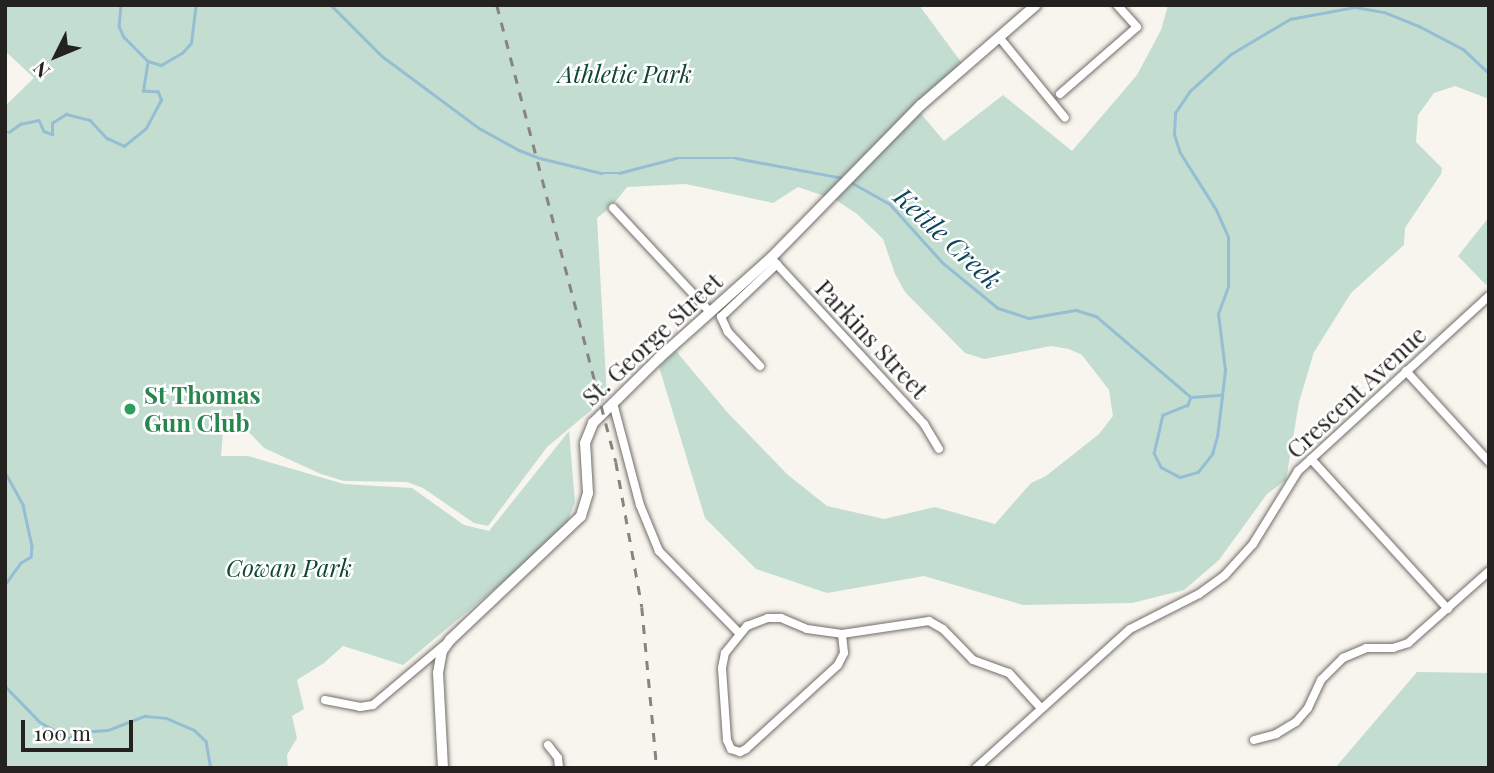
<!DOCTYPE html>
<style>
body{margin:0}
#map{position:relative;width:1494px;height:773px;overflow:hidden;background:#f8f5ee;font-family:"Playfair Display",serif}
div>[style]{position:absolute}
.green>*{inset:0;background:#c3ddd0}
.stream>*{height:2.5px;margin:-1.25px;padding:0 1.25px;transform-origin:1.25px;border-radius:1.25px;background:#95bed4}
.roads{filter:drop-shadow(0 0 2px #706e68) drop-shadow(0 0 2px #706e68)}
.minor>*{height:8px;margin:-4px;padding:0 4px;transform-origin:4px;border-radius:4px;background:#fff}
.tertiary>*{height:10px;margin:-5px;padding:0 5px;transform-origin:5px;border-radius:5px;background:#fff}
.rail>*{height:2.5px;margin-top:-1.25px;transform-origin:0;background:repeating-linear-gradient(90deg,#86847f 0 9px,transparent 0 18px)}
.dots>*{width:19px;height:19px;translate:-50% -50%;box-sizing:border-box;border:4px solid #fff;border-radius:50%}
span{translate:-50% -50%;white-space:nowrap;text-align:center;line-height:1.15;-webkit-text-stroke:5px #fff;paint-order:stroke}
.park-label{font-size:24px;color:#0f4733;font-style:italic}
.street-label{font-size:24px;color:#23221f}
.leisure-label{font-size:24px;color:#27864d;font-weight:700}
.left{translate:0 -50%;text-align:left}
.water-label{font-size:26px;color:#0d455c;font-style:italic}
.frame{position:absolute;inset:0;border:7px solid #23221f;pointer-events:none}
.north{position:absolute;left:21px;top:21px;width:70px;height:70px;-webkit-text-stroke:5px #fff;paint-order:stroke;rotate:227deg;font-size:19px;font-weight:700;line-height:28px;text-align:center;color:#23221f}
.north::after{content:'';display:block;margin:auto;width:24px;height:32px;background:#23221f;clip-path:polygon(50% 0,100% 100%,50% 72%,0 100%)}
.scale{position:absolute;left:21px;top:720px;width:112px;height:32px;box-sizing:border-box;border:4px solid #23221f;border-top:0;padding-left:9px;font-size:21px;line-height:24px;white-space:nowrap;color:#23221f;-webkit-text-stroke:5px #fff;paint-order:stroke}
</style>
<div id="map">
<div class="green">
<div style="clip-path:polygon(5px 5px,919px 5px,964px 66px,917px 109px,944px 141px,1003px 95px,1072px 151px,1137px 75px,1161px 30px,1168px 5px,1489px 5px,1489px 99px,1455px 86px,1434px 93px,1418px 115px,1416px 142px,1442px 168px,1441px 174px,1405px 228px,1404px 245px,1351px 293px,1314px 352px,1299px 402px,1286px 480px,1267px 494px,1219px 560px,1184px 590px,1132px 603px,1023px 605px,924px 576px,827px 593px,756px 569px,705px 518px,659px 367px,676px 351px,727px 412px,788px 475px,827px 506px,884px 519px,935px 507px,995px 524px,1031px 483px,1046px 476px,1099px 434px,1113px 416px,1109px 390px,1082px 355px,1069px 349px,1051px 346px,984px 359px,965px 353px,905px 292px,895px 274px,883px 239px,857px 214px,836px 200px,798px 187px,773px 203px,686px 184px,627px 187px,611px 207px,597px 218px,607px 397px,547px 447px,488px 526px,474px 523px,423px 488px,407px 482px,344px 481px,321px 474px,264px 448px,243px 426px,224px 420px,221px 456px,248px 456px,344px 484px,412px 488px,464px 525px,489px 531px,569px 431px,575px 502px,564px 531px,403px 665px,343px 646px,324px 663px,297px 680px,304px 709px,292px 716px,297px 738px,287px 755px,288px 768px,5px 768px,5px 106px,34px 78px,5px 51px)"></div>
<div style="clip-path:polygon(1489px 217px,1489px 283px,1486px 285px,1458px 256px)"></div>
<div style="clip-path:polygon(1417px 672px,1489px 673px,1489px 768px,1335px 768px)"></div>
</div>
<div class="stream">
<div style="left:121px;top:5px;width:21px;rotate:95deg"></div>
<div style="left:119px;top:26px;width:12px;rotate:66deg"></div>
<div style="left:124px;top:37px;width:34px;rotate:45deg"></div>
<div style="left:148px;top:61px;width:14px;rotate:17deg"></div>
<div style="left:161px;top:65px;width:24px;rotate:-30deg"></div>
<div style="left:182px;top:53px;width:13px;rotate:-48deg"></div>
<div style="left:191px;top:43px;width:38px;rotate:-83deg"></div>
<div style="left:331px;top:5px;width:72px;rotate:45deg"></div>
<div style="left:382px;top:56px;width:121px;rotate:36.6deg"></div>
<div style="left:479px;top:128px;width:46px;rotate:28.8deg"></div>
<div style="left:519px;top:150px;width:22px;rotate:21deg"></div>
<div style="left:540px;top:158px;width:63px;rotate:13.8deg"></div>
<div style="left:601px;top:173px;width:18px"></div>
<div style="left:619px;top:173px;width:59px;rotate:-14.7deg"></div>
<div style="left:676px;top:158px;width:60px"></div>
<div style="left:736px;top:158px;width:109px;rotate:10.6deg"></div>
<div style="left:5px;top:132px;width:4px"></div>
<div style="left:9px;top:132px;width:14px;rotate:-36deg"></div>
<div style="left:20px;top:124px;width:19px;rotate:-12deg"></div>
<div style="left:39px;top:120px;width:12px;rotate:66deg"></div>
<div style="left:44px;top:131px;width:9px;rotate:21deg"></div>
<div style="left:52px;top:134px;width:11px;rotate:-90deg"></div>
<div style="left:52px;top:123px;width:17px;rotate:-33deg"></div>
<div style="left:66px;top:114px;width:25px;rotate:14deg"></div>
<div style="left:90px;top:120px;width:25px;rotate:47deg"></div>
<div style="left:107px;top:138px;width:19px;rotate:25deg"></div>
<div style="left:124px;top:146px;width:28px;rotate:-39deg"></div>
<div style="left:146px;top:128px;width:32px;rotate:-62deg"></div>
<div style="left:161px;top:100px;width:9px;rotate:-111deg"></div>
<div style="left:158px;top:92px;width:15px;rotate:-176deg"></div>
<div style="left:143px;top:91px;width:30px;rotate:-81deg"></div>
<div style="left:849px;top:181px;width:47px;rotate:29.3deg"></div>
<div style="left:890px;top:204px;width:79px;rotate:48.1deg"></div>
<div style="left:943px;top:263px;width:71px;rotate:39.3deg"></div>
<div style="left:998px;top:308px;width:33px;rotate:18deg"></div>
<div style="left:1029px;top:318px;width:48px;rotate:-9.7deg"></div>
<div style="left:1076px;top:310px;width:21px;rotate:17deg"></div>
<div style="left:1096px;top:316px;width:125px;rotate:40.5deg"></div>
<div style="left:1191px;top:397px;width:31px;rotate:-4deg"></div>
<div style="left:1222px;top:395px;width:25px;rotate:-83deg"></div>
<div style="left:1225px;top:370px;width:56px;rotate:-97.1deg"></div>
<div style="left:1218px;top:314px;width:30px;rotate:-70deg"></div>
<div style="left:1228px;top:286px;width:49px;rotate:-90deg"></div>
<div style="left:1228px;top:237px;width:30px;rotate:-114deg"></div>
<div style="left:1216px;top:210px;width:67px;rotate:-122.3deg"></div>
<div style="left:1180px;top:153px;width:20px;rotate:-108deg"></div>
<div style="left:1174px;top:134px;width:21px;rotate:-87deg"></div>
<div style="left:1175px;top:113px;width:27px;rotate:-56deg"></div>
<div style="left:1190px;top:91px;width:55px;rotate:-42.1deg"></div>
<div style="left:1231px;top:54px;width:69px;rotate:-30.7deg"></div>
<div style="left:1290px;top:19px;width:66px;rotate:-10.5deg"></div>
<div style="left:1355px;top:7px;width:29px;rotate:10deg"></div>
<div style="left:1384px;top:12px;width:38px;rotate:22deg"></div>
<div style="left:1419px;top:26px;width:50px;rotate:27.6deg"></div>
<div style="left:1463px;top:49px;width:35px;rotate:43deg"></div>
<div style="left:1191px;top:397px;width:9px;rotate:111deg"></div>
<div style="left:1188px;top:405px;width:27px;rotate:158deg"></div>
<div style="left:1163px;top:415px;width:39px;rotate:103deg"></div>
<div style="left:1154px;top:453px;width:16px;rotate:63deg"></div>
<div style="left:1161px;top:467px;width:21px;rotate:28deg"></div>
<div style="left:1180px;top:477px;width:19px;rotate:-16deg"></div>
<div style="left:1198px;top:472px;width:23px;rotate:-52deg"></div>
<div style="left:1212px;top:454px;width:18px;rotate:-74deg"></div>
<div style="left:1217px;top:437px;width:41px;rotate:-83deg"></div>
<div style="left:5px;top:472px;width:38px;rotate:61deg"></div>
<div style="left:23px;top:505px;width:42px;rotate:77.6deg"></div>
<div style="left:32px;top:546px;width:11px;rotate:95deg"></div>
<div style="left:31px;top:557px;width:12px;rotate:149deg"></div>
<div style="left:21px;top:563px;width:27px;rotate:126deg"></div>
<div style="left:5px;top:686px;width:50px;rotate:45.8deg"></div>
<div style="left:40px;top:722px;width:33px;rotate:29deg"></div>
<div style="left:69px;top:738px;width:12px;rotate:-31deg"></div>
<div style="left:79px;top:732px;width:29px;rotate:-4deg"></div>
<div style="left:108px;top:730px;width:40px;rotate:-21deg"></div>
<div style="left:145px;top:716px;width:21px;rotate:5deg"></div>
<div style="left:166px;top:718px;width:30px;rotate:23deg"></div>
<div style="left:194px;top:730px;width:16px;rotate:43deg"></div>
<div style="left:206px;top:741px;width:27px;rotate:80deg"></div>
</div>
<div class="roads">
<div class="minor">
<div style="left:999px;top:37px;width:104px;rotate:50.8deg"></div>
<div style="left:1060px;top:94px;width:102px;rotate:-41deg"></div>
<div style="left:1137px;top:27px;width:30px;rotate:-132deg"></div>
<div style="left:613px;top:208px;width:142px;rotate:47deg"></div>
<div style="left:771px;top:258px;width:226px;rotate:47.3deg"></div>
<div style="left:924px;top:424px;width:29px;rotate:59deg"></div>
<div style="left:760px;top:366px;width:47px;rotate:-133.3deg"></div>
<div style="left:728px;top:332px;width:17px;rotate:-115deg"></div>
<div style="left:721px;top:317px;width:77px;rotate:-43.4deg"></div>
<div style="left:1406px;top:371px;width:123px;rotate:47.6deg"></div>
<div style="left:613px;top:403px;width:106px;rotate:75.2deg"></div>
<div style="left:640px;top:505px;width:50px;rotate:67.6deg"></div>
<div style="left:659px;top:551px;width:115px;rotate:45.7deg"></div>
<div style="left:1311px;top:459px;width:203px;rotate:47.6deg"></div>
<div style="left:842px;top:634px;width:19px;rotate:84deg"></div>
<div style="left:844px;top:653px;width:13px;rotate:117deg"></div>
<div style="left:838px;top:665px;width:125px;rotate:137.6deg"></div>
<div style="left:746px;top:749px;width:7px;rotate:153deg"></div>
<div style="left:740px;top:752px;width:9px;rotate:-162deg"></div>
<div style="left:731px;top:749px;width:10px;rotate:-114deg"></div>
<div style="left:727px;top:740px;width:72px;rotate:-94deg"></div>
<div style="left:722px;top:668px;width:15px;rotate:-79deg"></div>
<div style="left:725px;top:653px;width:35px;rotate:-51deg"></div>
<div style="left:747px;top:626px;width:22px;rotate:-21deg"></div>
<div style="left:768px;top:618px;width:13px"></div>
<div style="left:781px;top:618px;width:28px;rotate:23deg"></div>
<div style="left:807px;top:629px;width:35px;rotate:8deg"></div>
<div style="left:842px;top:634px;width:88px;rotate:-8.5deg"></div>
<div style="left:929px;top:621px;width:16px;rotate:30deg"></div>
<div style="left:943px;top:629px;width:43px;rotate:45.9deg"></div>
<div style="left:973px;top:660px;width:38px;rotate:20deg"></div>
<div style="left:1009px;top:673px;width:47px;rotate:47.6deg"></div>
<div style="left:325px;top:700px;width:36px;rotate:11deg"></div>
<div style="left:360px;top:707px;width:13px;rotate:-9deg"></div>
<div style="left:373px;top:705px;width:92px;rotate:-40.1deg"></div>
<div style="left:1254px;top:740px;width:23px;rotate:-15deg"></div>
<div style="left:1276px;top:734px;width:23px;rotate:-31deg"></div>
<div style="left:1296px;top:722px;width:18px;rotate:-49deg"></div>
<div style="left:1308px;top:708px;width:31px;rotate:-65deg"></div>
<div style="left:1321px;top:680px;width:31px;rotate:-45deg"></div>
<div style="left:1343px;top:658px;width:25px;rotate:-23deg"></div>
<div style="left:1366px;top:648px;width:27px"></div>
<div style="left:1393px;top:648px;width:16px;rotate:-18deg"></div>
<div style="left:1408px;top:643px;width:108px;rotate:-41.6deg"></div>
<div style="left:548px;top:745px;width:16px;rotate:52deg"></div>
<div style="left:558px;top:758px;width:10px;rotate:84deg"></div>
<div style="left:976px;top:768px;width:207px;rotate:-42.1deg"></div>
<div style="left:1130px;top:629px;width:77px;rotate:-26.9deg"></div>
<div style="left:1199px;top:594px;width:32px;rotate:-36deg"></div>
<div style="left:1225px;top:575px;width:42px;rotate:-47.9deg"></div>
<div style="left:1253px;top:544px;width:86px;rotate:-58.3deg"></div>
<div style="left:1298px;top:471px;width:259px;rotate:-42.5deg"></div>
</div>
<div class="tertiary">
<div style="left:443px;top:768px;width:95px;rotate:-93deg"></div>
<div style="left:438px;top:673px;width:22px;rotate:-80deg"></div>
<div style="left:442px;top:651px;width:14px;rotate:-54deg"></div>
<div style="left:450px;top:640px;width:180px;rotate:-43.4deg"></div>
<div style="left:581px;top:516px;width:24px;rotate:-73deg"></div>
<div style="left:588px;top:493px;width:50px;rotate:-93.4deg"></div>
<div style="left:585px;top:443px;width:22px;rotate:-68deg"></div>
<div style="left:593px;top:423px;width:93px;rotate:-44.6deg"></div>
<div style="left:659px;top:358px;width:150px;rotate:-41.8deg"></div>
<div style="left:771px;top:258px;width:214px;rotate:-45.6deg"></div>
<div style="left:921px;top:105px;width:152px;rotate:-41deg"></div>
</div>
</div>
<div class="rail">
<div style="left:497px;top:5px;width:472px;rotate:75.4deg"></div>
<div style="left:616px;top:462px;width:147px;rotate:79.8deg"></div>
<div style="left:642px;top:607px;width:162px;rotate:84.7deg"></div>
</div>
<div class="dots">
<div style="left:130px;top:409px;background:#2e9e5b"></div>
</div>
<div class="park-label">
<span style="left:625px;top:74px">Athletic Park</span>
<span style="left:289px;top:568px">Cowan Park</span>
</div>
<div class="street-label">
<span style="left:652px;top:339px;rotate:-43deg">St. George Street</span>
<span style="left:872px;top:339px;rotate:47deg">Parkins Street</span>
<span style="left:1356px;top:392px;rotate:-43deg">Crescent Avenue</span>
</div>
<div class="leisure-label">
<span class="left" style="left:144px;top:409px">St Thomas<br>Gun Club</span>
</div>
<div class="water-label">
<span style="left:948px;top:238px;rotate:43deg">Kettle Creek</span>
</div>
<div class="frame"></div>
<div class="north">N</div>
<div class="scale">100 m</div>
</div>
